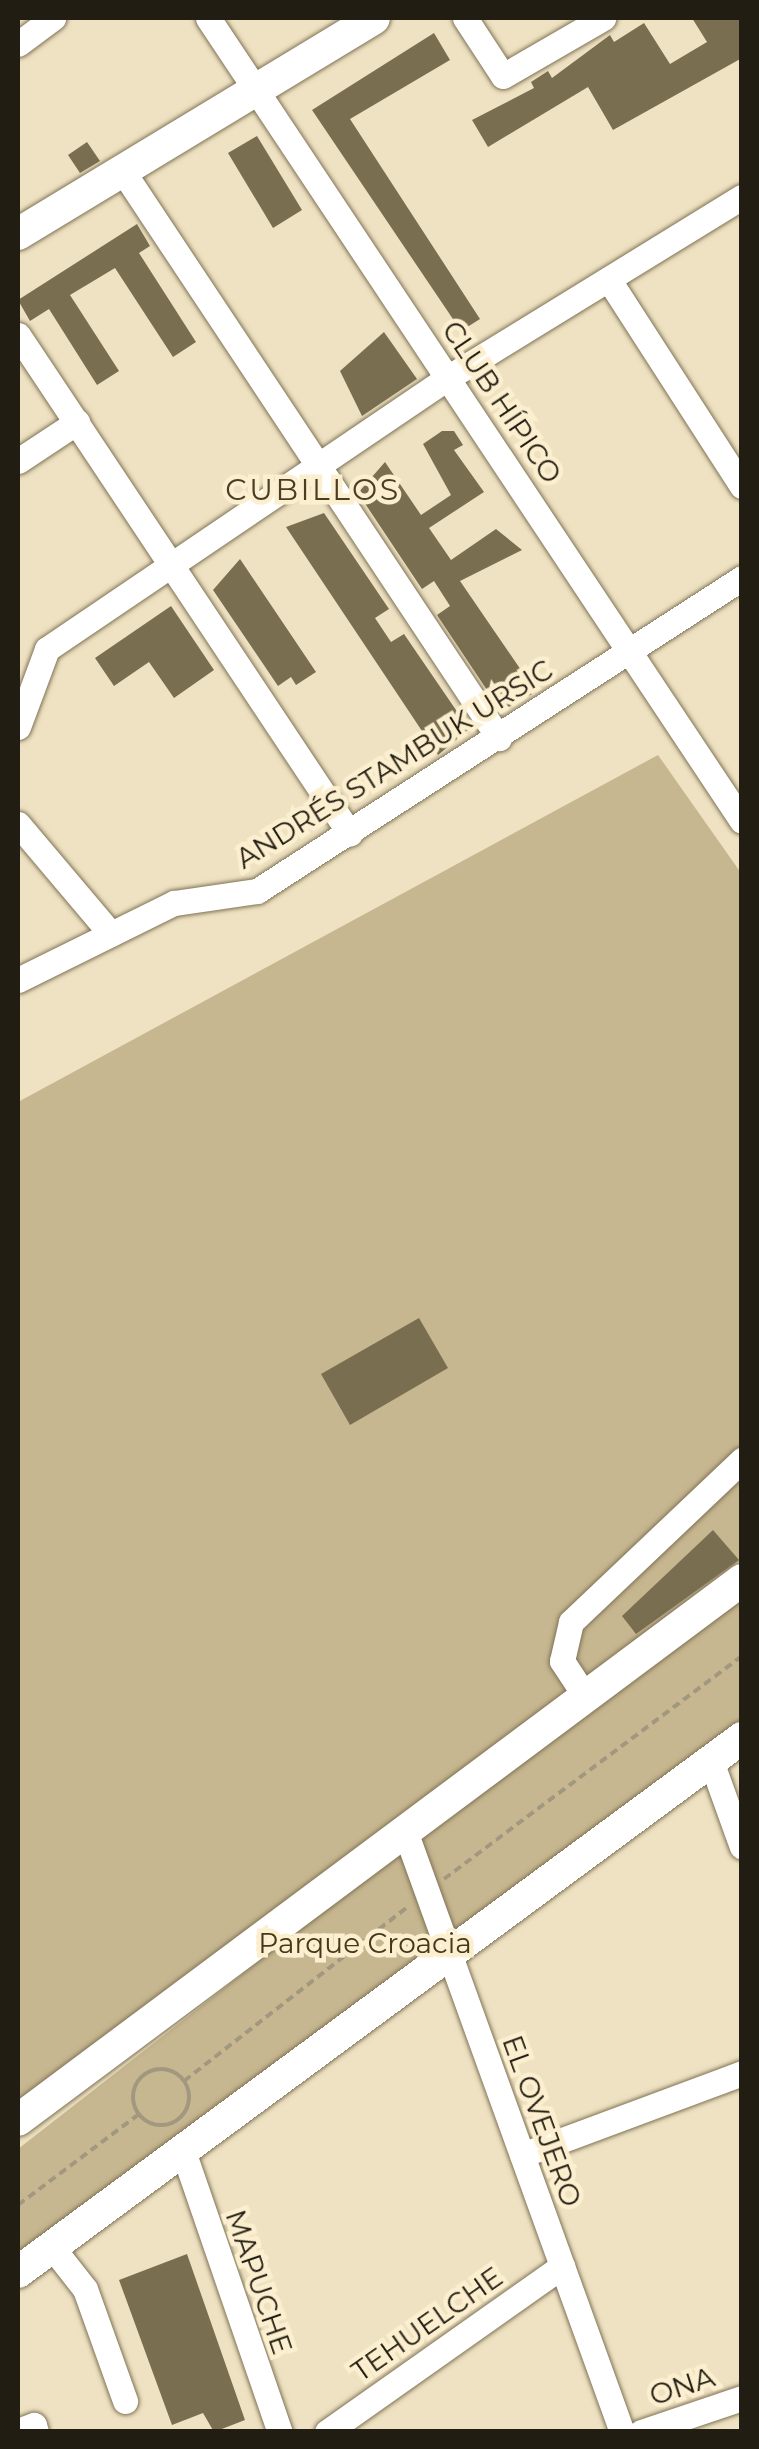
<!DOCTYPE html>
<meta charset="utf-8">
<style>
body{margin:0}
#map{position:relative;width:759px;height:2449px;overflow:hidden;background:#efe2c2;font-family:Montserrat,sans-serif}
div>[style]{position:absolute}
.green>*{inset:0;background:#c7b790}
.building>*{inset:0;background:#7a6e51}
.path>*{height:4px;margin-top:-2px;transform-origin:0;background:repeating-linear-gradient(90deg,#a2987f 0 8px,transparent 0 13px)}
.path>.ring{margin:-2px;padding:0;box-sizing:content-box;background:none;border:4px solid #a2987f;border-radius:50%}
.roads{filter:drop-shadow(0 0 2px #7f7356) drop-shadow(0 0 2px #7f7356)}
.minor>*{height:25px;margin:-12.5px;padding:0 12.5px;transform-origin:12.5px;border-radius:12.5px;background:#fff}
.major>*{height:32px;margin:-16px;padding:0 16px;transform-origin:16px;border-radius:16px;background:#fff}
span{translate:-50% -50%;white-space:nowrap;text-align:center;line-height:1.15;-webkit-text-stroke:9px #fcefcf;paint-order:stroke}
.street-label{font-size:28px;color:#221d12}
.park-label{font-size:28px;color:#433819}
.neighbourhood-label{font-size:30px;color:#493e23;letter-spacing:2.5px}
.frame{position:absolute;inset:0;border:20px solid #221d12;pointer-events:none}
</style>
<div id="map">
<div class="green">
<div style="clip-path:polygon(658px 755px,741px 873px,741px 1560px,18px 2105px,18px 1102px)"></div>
<div style="clip-path:polygon(741px 1597px,741px 1721px,454px 1936px,420px 1838px)"></div>
<div style="clip-path:polygon(403px 1849px,441px 1950px,18px 2254px,18px 2149px)"></div>
</div>
<div class="building">
<div style="clip-path:polygon(692px 18px,742px 18px,742px 58px,613px 130px,588px 87px,488px 147px,472px 120px,534px 88px,531px 82px,548px 71px,552px 78px,610px 35px,614px 42px,644px 23px,670px 64px,707px 42px)"></div>
<div style="clip-path:polygon(434px 33px,450px 60px,350px 119px,480px 319px,461px 331px,312px 110px)"></div>
<div style="clip-path:polygon(257px 136px,302px 210px,273px 228px,228px 153px)"></div>
<div style="clip-path:polygon(87px 142px,100px 161px,80px 173px,68px 155px)"></div>
<div style="clip-path:polygon(137px 224px,150px 246px,139px 253px,196px 342px,173px 357px,115px 268px,70px 295px,119px 371px,97px 385px,49px 309px,30px 321px,18px 300px)"></div>
<div style="clip-path:polygon(384px 332px,417px 379px,362px 416px,340px 371px)"></div>
<div style="clip-path:polygon(442px 431px,454px 431px,463px 445px,454px 450px,484px 492px,429px 528px,451px 560px,496px 529px,522px 550px,460px 581px,536px 692px,501px 711px,437px 615px,450px 606px,434px 581px,422px 589px,358px 493px,385px 462px,421px 515px,451px 495px,423px 444px)"></div>
<div style="clip-path:polygon(324px 513px,389px 609px,375px 618px,391px 642px,404px 634px,469px 729px,438px 755px,286px 527px)"></div>
<div style="clip-path:polygon(240px 559px,316px 672px,296px 685px,291px 677px,278px 686px,213px 590px)"></div>
<div style="clip-path:polygon(171px 606px,214px 670px,174px 698px,149px 662px,114px 686px,95px 658px)"></div>
<div style="clip-path:polygon(419px 1318px,448px 1368px,350px 1425px,321px 1374px)"></div>
<div style="clip-path:polygon(713px 1530px,739px 1560px,636px 1634px,622px 1616px)"></div>
<div style="clip-path:polygon(187px 2254px,245px 2420px,214px 2432px,203px 2413px,172px 2425px,119px 2280px)"></div>
</div>
<div class="path">
<div style="left:444px;top:1879px;width:372px;rotate:-36.8deg"></div>
<div class="ring" style="left:133px;top:2069px;width:52px;height:52px"></div>
<div style="left:184px;top:2081px;width:285px;rotate:-37.9deg"></div>
<div style="left:18px;top:2205px;width:150px;rotate:-36.9deg"></div>
</div>
<div class="roads">
<div class="minor">
<div style="left:208px;top:18px;width:964px;rotate:56.38deg"></div>
<div style="left:465px;top:18px;width:69px;rotate:56.8deg"></div>
<div style="left:503px;top:76px;width:116px;rotate:-30.1deg"></div>
<div style="left:18px;top:44px;width:44px;rotate:-36.6deg"></div>
<div style="left:122px;top:170px;width:682px;rotate:56.43deg"></div>
<div style="left:609px;top:280px;width:245px;rotate:57.2deg"></div>
<div style="left:18px;top:335px;width:599px;rotate:56.36deg"></div>
<div style="left:18px;top:461px;width:71px;rotate:-33.5deg"></div>
<div style="left:18px;top:727px;width:83px;rotate:-69.6deg"></div>
<div style="left:47px;top:649px;width:485px;rotate:-34.1deg"></div>
<div style="left:449px;top:377px;width:344px;rotate:-31.6deg"></div>
<div style="left:18px;top:824px;width:144px;rotate:49.8deg"></div>
<div style="left:18px;top:980px;width:174px;rotate:-26.3deg"></div>
<div style="left:174px;top:903px;width:84px;rotate:-8.2deg"></div>
<div style="left:257px;top:891px;width:577px;rotate:-32.84deg"></div>
<div style="left:585px;top:1696px;width:42px;rotate:-123.3deg"></div>
<div style="left:562px;top:1661px;width:40px;rotate:-77deg"></div>
<div style="left:571px;top:1622px;width:236px;rotate:-43.5deg"></div>
<div style="left:711px;top:1761px;width:91px;rotate:70.2deg"></div>
<div style="left:405px;top:1831px;width:639px;rotate:70.15deg"></div>
<div style="left:183px;top:2151px;width:297px;rotate:71deg"></div>
<div style="left:522px;top:2155px;width:235px;rotate:-20.4deg"></div>
<div style="left:52px;top:2247px;width:53px;rotate:51.8deg"></div>
<div style="left:85px;top:2289px;width:119px;rotate:70.3deg"></div>
<div style="left:18px;top:2431px;width:17px;rotate:-21deg"></div>
<div style="left:34px;top:2425px;width:7px;rotate:74deg"></div>
<div style="left:327px;top:2432px;width:288px;rotate:-35.2deg"></div>
<div style="left:641px;top:2432px;width:107px;rotate:-18.6deg"></div>
</div>
<div class="major">
<div style="left:18px;top:234px;width:416px;rotate:-31.2deg"></div>
<div style="left:18px;top:2120px;width:903px;rotate:-36.72deg"></div>
<div style="left:18px;top:2272px;width:900px;rotate:-36.41deg"></div>
</div>
</div>
<div class="street-label">
<span style="left:502px;top:402px;rotate:56deg">CLUB HÍPICO</span>
<span style="left:394px;top:764px;rotate:-32deg">ANDRÉS STAMBUK URSIC</span>
<span style="left:542px;top:2121px;rotate:70deg">EL OVEJERO</span>
<span style="left:259px;top:2282px;rotate:71deg">MAPUCHE</span>
<span style="left:427px;top:2324px;rotate:-35deg">TEHUELCHE</span>
<span style="left:682px;top:2386px;rotate:-18deg">ONA</span>
</div>
<div class="park-label">
<span style="left:365px;top:1943px">Parque Croacia</span>
</div>
<div class="neighbourhood-label">
<span style="left:313px;top:490px">CUBILLOS</span>
</div>
<div class="frame"></div>
</div>
